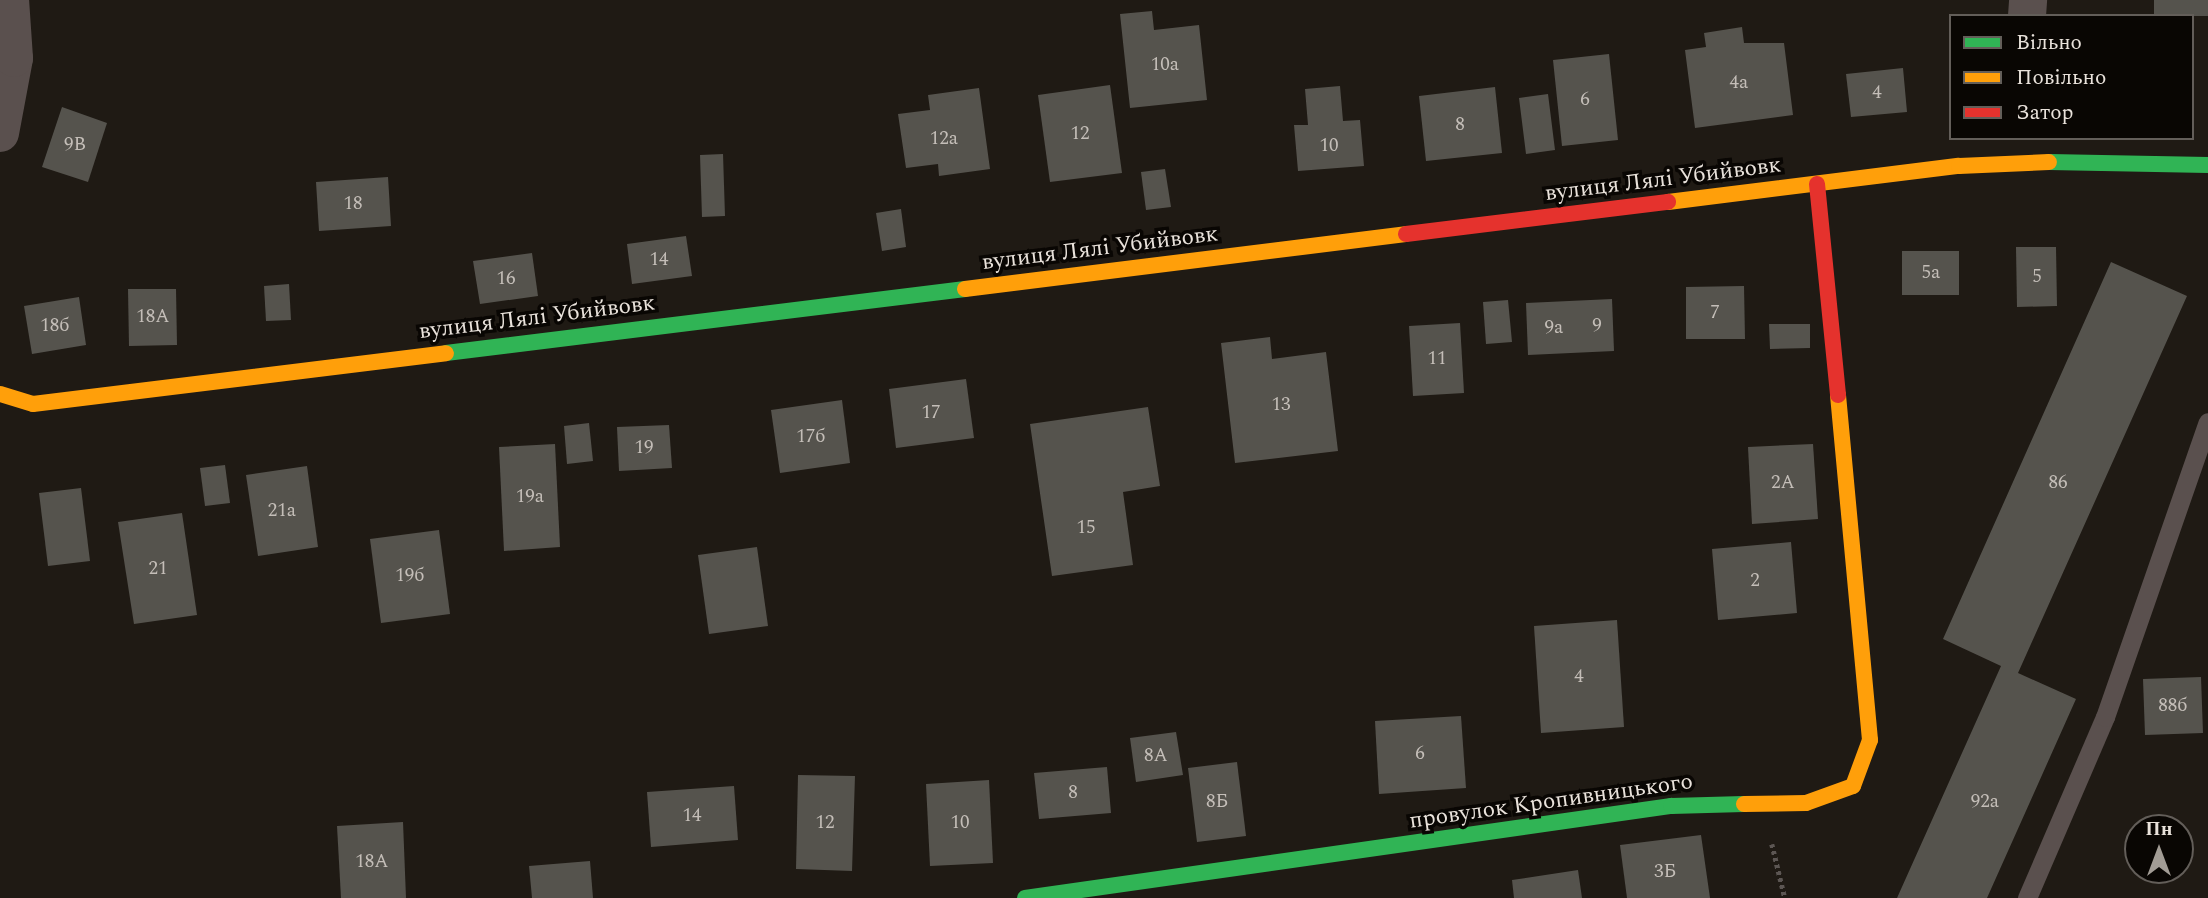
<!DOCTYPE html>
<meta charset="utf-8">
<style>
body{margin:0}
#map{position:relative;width:2208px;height:898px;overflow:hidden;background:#1f1a14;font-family:Spectral,serif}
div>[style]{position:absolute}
.building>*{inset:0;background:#55534d}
.path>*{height:4.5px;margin-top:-2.25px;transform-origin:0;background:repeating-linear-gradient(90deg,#5c5653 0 3.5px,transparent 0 7px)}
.lane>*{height:19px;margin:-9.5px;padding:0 9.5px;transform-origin:9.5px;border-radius:9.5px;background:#5a504e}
.street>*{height:38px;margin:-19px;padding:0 19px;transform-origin:19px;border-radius:19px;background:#5a504e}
.fast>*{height:16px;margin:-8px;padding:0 8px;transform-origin:8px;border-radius:8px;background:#30b455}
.slow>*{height:16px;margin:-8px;padding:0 8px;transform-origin:8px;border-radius:8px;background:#ff9f0a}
.jam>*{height:16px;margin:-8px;padding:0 8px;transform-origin:8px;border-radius:8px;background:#e5322d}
span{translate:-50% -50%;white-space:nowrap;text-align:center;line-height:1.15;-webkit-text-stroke:7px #090603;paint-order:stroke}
.number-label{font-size:19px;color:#c4beb8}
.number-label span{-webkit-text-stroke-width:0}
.street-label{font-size:23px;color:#e9e2db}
.legend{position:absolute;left:1949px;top:14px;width:245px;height:126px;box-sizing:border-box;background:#090603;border:2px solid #635e59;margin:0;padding:9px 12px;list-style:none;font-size:21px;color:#e9e2db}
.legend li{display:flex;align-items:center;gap:14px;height:35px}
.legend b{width:35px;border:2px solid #635e59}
.north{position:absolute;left:2124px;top:814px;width:70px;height:70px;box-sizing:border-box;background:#090603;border:2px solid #635e59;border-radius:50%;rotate:0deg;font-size:19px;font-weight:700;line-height:28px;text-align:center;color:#e9e2db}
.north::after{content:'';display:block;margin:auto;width:24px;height:32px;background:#a29c95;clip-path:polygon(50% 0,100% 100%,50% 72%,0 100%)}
</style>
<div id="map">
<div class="building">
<div style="clip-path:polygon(2154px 0,2208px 0,2208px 16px,2154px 16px)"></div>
<div style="clip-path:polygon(1152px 11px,1154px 30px,1199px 25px,1207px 100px,1130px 108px,1120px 14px)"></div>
<div style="clip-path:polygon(1742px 27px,1744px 43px,1784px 43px,1793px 115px,1695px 128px,1685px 50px,1706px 47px,1704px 33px)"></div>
<div style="clip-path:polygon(1609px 54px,1618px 140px,1562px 146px,1553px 60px)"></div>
<div style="clip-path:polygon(1903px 68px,1907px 112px,1851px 117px,1846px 74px)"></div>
<div style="clip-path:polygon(1110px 85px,1122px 173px,1050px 182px,1038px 95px)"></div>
<div style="clip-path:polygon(1340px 86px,1343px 121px,1360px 120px,1364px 166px,1298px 171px,1294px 125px,1308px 125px,1305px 89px)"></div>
<div style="clip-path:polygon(1495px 87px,1502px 153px,1426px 161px,1419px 96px)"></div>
<div style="clip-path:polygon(979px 88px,990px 169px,939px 176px,938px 164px,906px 168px,898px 114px,930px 110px,928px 95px)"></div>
<div style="clip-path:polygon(1548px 94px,1555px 150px,1526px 154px,1519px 98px)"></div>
<div style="clip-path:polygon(62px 107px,107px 123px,88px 182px,42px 167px)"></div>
<div style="clip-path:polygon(723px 154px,725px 216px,702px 217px,700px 155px)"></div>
<div style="clip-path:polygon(1165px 169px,1171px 207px,1146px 210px,1141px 172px)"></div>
<div style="clip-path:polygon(388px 177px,391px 226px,319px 231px,316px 182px)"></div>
<div style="clip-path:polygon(901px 209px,906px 247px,882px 251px,876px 213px)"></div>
<div style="clip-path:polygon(686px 236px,692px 276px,632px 284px,627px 244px)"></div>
<div style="clip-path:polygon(2016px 247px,2056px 247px,2057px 306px,2017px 307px)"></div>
<div style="clip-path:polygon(1902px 251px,1959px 251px,1959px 295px,1902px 295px)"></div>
<div style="clip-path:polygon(532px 253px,538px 296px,480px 304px,473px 261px)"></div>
<div style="clip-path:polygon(2111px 262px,2187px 296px,2018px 673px,2076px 699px,1987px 898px,1897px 898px,2001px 666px,1943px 639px)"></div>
<div style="clip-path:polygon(289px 284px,291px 320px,266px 321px,264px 286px)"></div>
<div style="clip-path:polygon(1744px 286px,1745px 339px,1686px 339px,1686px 287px)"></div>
<div style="clip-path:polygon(128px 289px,176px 289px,177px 345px,129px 346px)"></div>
<div style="clip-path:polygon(79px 297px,86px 345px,32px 354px,24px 306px)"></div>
<div style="clip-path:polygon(1612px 299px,1614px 351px,1528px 355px,1526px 303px)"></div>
<div style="clip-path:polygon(1508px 300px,1512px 342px,1486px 344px,1483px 302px)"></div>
<div style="clip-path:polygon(1460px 323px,1464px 393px,1413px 396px,1409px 326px)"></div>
<div style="clip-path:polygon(1769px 324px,1810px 324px,1810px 348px,1770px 349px)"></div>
<div style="clip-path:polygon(1270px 337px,1272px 359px,1326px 352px,1338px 451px,1235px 463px,1221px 343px)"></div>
<div style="clip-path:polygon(966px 379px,974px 438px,896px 448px,889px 389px)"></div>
<div style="clip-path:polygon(842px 400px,850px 463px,780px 473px,771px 410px)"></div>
<div style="clip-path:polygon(1148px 407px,1160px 486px,1123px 492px,1133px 565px,1052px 576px,1030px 424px)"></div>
<div style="clip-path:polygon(589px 423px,593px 461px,567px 464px,564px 426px)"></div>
<div style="clip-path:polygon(669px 425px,672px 468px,619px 471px,617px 427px)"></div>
<div style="clip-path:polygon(555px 444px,560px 547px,504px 551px,499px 447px)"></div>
<div style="clip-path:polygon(1813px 444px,1818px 519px,1752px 524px,1748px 447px)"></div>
<div style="clip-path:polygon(225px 465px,230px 503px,205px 506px,200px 468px)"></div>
<div style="clip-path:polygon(307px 466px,318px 547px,258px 556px,246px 475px)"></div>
<div style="clip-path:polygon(81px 488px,90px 561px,48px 566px,39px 493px)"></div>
<div style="clip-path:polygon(182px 513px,197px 615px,134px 624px,118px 522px)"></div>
<div style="clip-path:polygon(439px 530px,450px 614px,381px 623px,370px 539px)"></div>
<div style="clip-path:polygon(1791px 542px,1797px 613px,1718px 620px,1712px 549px)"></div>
<div style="clip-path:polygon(757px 547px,768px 626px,709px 634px,698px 555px)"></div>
<div style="clip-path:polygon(1617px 620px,1624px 727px,1541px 733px,1534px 626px)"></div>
<div style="clip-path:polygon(2201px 677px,2203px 733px,2145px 735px,2143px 679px)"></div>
<div style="clip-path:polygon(1461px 716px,1466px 788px,1379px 794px,1375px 721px)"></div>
<div style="clip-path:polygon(1176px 732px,1183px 775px,1136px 782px,1130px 738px)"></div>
<div style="clip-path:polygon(1237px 762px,1246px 836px,1197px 842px,1188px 768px)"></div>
<div style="clip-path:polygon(1107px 767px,1111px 813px,1039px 819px,1034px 773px)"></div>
<div style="clip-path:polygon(798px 775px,855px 776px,852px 871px,796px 869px)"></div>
<div style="clip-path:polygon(989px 780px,993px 863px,930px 866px,926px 784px)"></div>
<div style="clip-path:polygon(734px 786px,738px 840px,651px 847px,647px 792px)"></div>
<div style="clip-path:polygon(403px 822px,406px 898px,341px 898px,337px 826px)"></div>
<div style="clip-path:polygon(1701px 835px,1710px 898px,1627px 898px,1620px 845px)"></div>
<div style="clip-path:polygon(590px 861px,593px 898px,532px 898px,529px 866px)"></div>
<div style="clip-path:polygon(1578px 870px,1582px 898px,1514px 898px,1512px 880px)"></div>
</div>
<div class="path">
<div style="left:1772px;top:844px;width:56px;rotate:76.5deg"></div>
</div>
<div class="lane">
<div style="left:2027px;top:898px;width:197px;rotate:-66.7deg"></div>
<div style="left:2105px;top:717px;width:312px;rotate:-70.8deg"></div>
</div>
<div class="street">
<div style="left:2027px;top:16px;width:16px;rotate:-86deg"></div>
<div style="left:0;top:133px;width:76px;rotate:-79.4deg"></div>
<div style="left:14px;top:58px;width:58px;rotate:-93.9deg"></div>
</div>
<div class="fast">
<div style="left:2049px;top:162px;width:159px;rotate:1.1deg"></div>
<div style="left:446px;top:353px;width:523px;rotate:-7.03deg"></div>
<div style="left:1025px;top:898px;width:653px;rotate:-8.11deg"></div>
<div style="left:1671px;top:806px;width:73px;rotate:-1.6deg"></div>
</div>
<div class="slow">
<div style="left:1668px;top:202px;width:293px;rotate:-7.1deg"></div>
<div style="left:1959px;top:166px;width:90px;rotate:-2.5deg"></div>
<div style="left:965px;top:289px;width:444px;rotate:-7.1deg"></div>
<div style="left:0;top:394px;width:34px;rotate:17deg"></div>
<div style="left:33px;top:404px;width:416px;rotate:-7deg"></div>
<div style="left:1744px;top:804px;width:62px;rotate:-0.9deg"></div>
<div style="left:1806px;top:803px;width:50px;rotate:-19.9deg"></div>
<div style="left:1853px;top:786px;width:49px;rotate:-69.7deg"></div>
<div style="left:1870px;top:740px;width:346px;rotate:-95.3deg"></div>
</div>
<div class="jam">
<div style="left:1817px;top:184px;width:212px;rotate:84.3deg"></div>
<div style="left:1406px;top:234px;width:264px;rotate:-7deg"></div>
</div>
<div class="number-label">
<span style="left:1165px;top:65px">10а</span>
<span style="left:1739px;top:83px">4а</span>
<span style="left:1877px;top:93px">4</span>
<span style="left:1585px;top:100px">6</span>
<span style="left:1460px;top:125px">8</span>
<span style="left:1080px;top:134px">12</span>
<span style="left:944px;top:139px">12а</span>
<span style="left:75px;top:145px">9В</span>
<span style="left:1329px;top:146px">10</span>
<span style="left:353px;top:204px">18</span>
<span style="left:659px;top:260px">14</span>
<span style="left:1931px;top:273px">5а</span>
<span style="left:2037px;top:277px">5</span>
<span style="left:506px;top:279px">16</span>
<span style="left:1715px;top:313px">7</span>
<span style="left:153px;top:317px">18А</span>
<span style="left:55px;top:326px">18б</span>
<span style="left:1597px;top:326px">9</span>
<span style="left:1554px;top:328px">9а</span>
<span style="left:1437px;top:359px">11</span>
<span style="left:1281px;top:405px">13</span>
<span style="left:931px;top:413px">17</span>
<span style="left:811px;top:437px">17б</span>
<span style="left:644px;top:448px">19</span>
<span style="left:1783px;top:483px">2А</span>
<span style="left:2058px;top:483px">86</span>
<span style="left:530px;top:497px">19а</span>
<span style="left:282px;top:511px">21а</span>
<span style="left:1086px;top:528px">15</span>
<span style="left:158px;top:569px">21</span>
<span style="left:410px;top:576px">19б</span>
<span style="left:1755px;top:581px">2</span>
<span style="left:1579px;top:677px">4</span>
<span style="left:2173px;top:706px">88б</span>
<span style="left:1420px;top:754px">6</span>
<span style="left:1156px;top:756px">8А</span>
<span style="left:1073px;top:793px">8</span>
<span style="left:1217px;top:802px">8Б</span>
<span style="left:1985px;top:802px">92а</span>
<span style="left:692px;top:816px">14</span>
<span style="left:825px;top:823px">12</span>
<span style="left:960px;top:823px">10</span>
<span style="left:372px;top:862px">18А</span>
<span style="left:1665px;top:872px">3Б</span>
</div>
<div class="street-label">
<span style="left:1663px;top:180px;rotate:-7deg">вулиця Лялі Убийвовк</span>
<span style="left:1100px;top:249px;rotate:-7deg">вулиця Лялі Убийвовк</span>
<span style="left:537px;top:318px;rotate:-7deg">вулиця Лялі Убийвовк</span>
<span style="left:1551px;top:802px;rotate:-8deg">провулок Кропивницького</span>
</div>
<ul class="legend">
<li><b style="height:9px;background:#30b455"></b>Вільно</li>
<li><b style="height:9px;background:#ff9f0a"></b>Повільно</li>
<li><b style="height:9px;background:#e5322d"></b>Затор</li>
</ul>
<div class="north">Пн</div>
</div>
